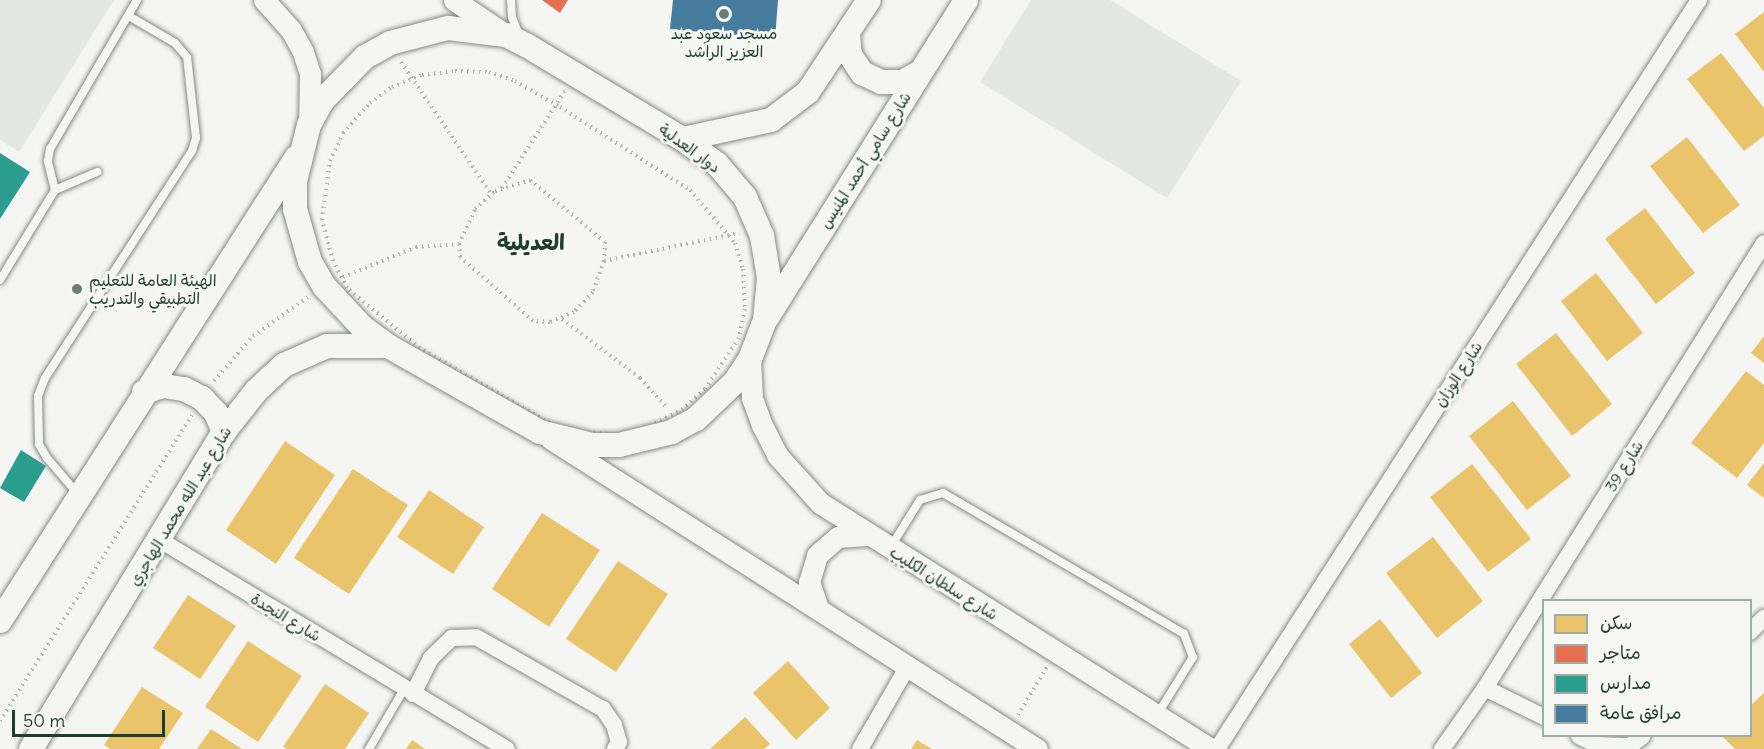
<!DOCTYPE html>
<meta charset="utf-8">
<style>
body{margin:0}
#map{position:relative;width:1764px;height:749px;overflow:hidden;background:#f5f5f3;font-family:Delius,"Playpen Sans Arabic",sans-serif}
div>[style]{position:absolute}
.green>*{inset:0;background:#e4e7e3}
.homes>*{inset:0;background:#e9c46a}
.shops>*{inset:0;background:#e76f51}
.schools>*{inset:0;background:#2a9d8f}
.public>*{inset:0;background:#457b9d}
.path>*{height:4px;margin-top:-2px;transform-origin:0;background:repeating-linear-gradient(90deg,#b0b4b2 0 1.5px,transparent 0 6px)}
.roads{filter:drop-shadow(0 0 2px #858a88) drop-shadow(0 0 2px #858a88)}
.service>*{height:8px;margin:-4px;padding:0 4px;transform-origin:4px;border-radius:4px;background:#f5f5f3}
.minor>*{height:16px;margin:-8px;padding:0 8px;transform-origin:8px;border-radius:8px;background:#f5f5f3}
.tertiary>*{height:21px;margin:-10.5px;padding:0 10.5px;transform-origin:10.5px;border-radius:10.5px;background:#f5f5f3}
.secondary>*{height:24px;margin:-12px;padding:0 12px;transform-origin:12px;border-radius:12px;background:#f5f5f3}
.dots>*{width:16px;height:16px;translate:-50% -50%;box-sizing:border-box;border:3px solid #f6f6f2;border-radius:50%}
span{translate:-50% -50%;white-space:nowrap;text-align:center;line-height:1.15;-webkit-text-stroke:6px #f6f6f2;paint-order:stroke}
.poi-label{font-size:16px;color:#1f3d34}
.left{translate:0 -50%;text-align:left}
.street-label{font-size:16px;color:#1f3d34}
.district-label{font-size:22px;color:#1f3d34;font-weight:700}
.legend{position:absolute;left:1542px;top:599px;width:210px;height:138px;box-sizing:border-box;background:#f6f6f2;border:2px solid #a0aca6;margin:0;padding:8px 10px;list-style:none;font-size:18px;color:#1f3d34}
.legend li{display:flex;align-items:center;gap:12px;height:30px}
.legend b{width:30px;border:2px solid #a0aca6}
.scale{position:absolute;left:12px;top:710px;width:153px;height:27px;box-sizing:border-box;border:3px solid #1f3d34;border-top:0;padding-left:8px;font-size:18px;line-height:21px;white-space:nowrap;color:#1f3d34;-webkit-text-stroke:4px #f6f6f2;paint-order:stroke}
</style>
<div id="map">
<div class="green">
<div style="clip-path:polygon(0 0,114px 0,19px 152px,0 140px)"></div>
<div style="clip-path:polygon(1031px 0,1110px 0,1241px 81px,1167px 198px,980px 82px)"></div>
</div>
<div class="homes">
<div style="clip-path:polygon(1764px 12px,1764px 72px,1735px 34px)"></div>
<div style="clip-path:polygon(1721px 53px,1764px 108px,1764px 136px,1744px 151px,1687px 79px)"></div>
<div style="clip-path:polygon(1687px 137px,1740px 205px,1703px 233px,1650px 166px)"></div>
<div style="clip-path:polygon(1645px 208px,1695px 273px,1656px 304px,1605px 239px)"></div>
<div style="clip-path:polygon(1596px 273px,1643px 333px,1607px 361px,1561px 301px)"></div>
<div style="clip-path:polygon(1556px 333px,1612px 404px,1572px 436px,1516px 364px)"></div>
<div style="clip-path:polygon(1764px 336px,1764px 363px,1751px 353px)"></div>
<div style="clip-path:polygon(1746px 371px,1764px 385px,1764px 443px,1737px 478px,1691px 443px)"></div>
<div style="clip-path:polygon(1513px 401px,1571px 476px,1527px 510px,1469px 436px)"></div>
<div style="clip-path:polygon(285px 441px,335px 475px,276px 564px,226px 530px)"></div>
<div style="clip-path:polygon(1764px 463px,1764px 498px,1747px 485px)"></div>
<div style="clip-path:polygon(1472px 464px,1531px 539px,1488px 572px,1430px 497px)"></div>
<div style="clip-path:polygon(353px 469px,408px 505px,349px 594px,294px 558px)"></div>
<div style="clip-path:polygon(429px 490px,484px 527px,453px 574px,397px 537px)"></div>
<div style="clip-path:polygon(542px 513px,600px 550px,549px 627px,492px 589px)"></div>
<div style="clip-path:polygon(1433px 537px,1483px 601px,1437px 638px,1386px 573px)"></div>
<div style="clip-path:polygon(618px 561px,668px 594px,616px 672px,566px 639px)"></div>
<div style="clip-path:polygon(188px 595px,236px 626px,200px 679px,153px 648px)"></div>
<div style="clip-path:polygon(1380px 619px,1422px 673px,1391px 698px,1349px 644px)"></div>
<div style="clip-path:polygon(248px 641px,302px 676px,258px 742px,205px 707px)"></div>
<div style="clip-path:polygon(788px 661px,830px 708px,796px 740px,753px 693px)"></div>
<div style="clip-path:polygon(325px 684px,369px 713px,345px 749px,287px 749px,283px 747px)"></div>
<div style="clip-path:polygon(142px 687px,183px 713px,159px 749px,110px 749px,104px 745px)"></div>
<div style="clip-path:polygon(1764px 693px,1764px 749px,1735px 749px,1722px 736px,1750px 736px,1750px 706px)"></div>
<div style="clip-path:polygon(745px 717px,770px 744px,764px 749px,710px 749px)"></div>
<div style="clip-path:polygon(211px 729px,242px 749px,197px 749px)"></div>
<div style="clip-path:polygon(412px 740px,425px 749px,406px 749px)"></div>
<div style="clip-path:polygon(917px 740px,932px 749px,911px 749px)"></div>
</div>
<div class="shops">
<div style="clip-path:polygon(542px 0,568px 0,560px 13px)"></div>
</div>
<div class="schools">
<div style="clip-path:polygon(0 153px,30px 172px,0 219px)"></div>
<div style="clip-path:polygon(21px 450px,46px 466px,24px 502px,0 488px)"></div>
</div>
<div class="public">
<div style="clip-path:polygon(673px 0,778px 0,775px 39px,670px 29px)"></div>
</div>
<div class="path">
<div style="left:401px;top:62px;width:160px;rotate:55.7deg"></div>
<div style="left:455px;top:71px;width:34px;rotate:2deg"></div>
<div style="left:489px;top:72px;width:28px;rotate:19deg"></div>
<div style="left:515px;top:81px;width:52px;rotate:30deg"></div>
<div style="left:560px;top:107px;width:154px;rotate:32.6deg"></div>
<div style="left:690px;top:190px;width:70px;rotate:49.7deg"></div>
<div style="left:735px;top:243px;width:27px;rotate:73deg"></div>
<div style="left:743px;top:269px;width:40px;rotate:87.1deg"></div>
<div style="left:745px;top:309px;width:30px;rotate:102deg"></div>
<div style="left:739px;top:338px;width:61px;rotate:123.7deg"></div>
<div style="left:705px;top:389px;width:30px;rotate:138deg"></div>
<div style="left:683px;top:409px;width:53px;rotate:152.9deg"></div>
<div style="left:636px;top:433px;width:17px;rotate:173deg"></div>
<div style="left:619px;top:435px;width:59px;rotate:-174.2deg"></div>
<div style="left:560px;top:429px;width:162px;rotate:-149.9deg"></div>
<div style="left:420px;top:348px;width:94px;rotate:-140.6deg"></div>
<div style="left:347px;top:288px;width:30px;rotate:-117deg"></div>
<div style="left:333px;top:261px;width:42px;rotate:-105deg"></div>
<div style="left:322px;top:220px;width:60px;rotate:-82.3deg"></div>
<div style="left:330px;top:161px;width:31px;rotate:-65deg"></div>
<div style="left:343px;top:133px;width:40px;rotate:-48deg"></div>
<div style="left:370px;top:103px;width:27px;rotate:-36deg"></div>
<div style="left:392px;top:87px;width:32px;rotate:-22deg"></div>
<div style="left:422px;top:75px;width:33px;rotate:-7deg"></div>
<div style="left:530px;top:180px;width:97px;rotate:39.6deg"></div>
<div style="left:605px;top:242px;width:19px;rotate:93deg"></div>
<div style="left:604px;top:261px;width:33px;rotate:110deg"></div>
<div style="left:593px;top:292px;width:28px;rotate:134deg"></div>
<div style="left:574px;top:312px;width:26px;rotate:157deg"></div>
<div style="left:550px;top:322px;width:17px;rotate:-177deg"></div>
<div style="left:533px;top:321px;width:97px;rotate:-138.8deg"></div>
<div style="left:460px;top:257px;width:13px;rotate:-94deg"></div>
<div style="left:459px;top:244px;width:38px;rotate:-65deg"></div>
<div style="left:475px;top:209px;width:27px;rotate:-42deg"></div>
<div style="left:495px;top:191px;width:37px;rotate:-17deg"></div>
<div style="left:502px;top:188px;width:116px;rotate:-57deg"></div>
<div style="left:604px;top:261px;width:138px;rotate:-11.7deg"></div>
<div style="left:343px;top:277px;width:79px;rotate:-22.3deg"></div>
<div style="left:416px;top:247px;width:43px;rotate:-4deg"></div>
<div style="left:562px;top:319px;width:98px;rotate:37.1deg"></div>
<div style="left:640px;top:378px;width:42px;rotate:47.9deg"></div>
<div style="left:214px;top:381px;width:60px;rotate:-49.1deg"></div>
<div style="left:253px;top:336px;width:67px;rotate:-35.3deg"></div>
<div style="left:1018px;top:715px;width:56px;rotate:-58.9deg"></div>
<div style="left:0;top:721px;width:361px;rotate:-57.9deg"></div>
</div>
<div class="roads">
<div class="service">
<div style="left:511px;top:0;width:17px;rotate:87deg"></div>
<div style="left:512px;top:17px;width:19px;rotate:69deg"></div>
<div style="left:55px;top:190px;width:30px;rotate:-104deg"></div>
<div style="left:48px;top:161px;width:12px;rotate:-81deg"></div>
<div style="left:50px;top:149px;width:173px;rotate:-59.7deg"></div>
<div style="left:0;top:280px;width:105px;rotate:-58.6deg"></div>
<div style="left:55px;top:190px;width:46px;rotate:-23.2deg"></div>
<div style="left:78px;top:494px;width:48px;rotate:-130.7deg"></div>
<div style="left:47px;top:458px;width:16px;rotate:-120deg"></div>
<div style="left:39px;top:444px;width:48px;rotate:-91.2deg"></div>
<div style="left:38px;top:396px;width:19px;rotate:-69deg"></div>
<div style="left:45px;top:378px;width:270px;rotate:-57.1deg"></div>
<div style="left:192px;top:151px;width:14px;rotate:-73deg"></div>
<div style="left:196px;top:138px;width:81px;rotate:-96.3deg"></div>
<div style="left:187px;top:57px;width:18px;rotate:-131deg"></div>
<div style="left:175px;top:43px;width:53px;rotate:-149.6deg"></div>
<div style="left:890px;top:548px;width:57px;rotate:-58deg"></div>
<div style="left:920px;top:500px;width:24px;rotate:-17deg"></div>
<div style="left:943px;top:493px;width:279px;rotate:30.3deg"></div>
<div style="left:1184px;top:634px;width:25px;rotate:69deg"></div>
<div style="left:1193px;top:657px;width:68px;rotate:121.8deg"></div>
<div style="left:369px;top:749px;width:69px;rotate:-59.7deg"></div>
</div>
<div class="minor">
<div style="left:160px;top:540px;width:405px;rotate:31.1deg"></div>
<div style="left:1750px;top:632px;width:20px;rotate:-45deg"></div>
<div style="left:1485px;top:688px;width:66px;rotate:26.2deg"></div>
<div style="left:413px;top:694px;width:40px;rotate:-63.4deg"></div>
<div style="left:431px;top:658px;width:29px;rotate:-44deg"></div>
<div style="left:452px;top:638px;width:24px;rotate:-2deg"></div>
<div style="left:476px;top:637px;width:146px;rotate:29.6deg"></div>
<div style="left:603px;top:709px;width:19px;rotate:55deg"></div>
<div style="left:614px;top:725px;width:18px;rotate:74deg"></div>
<div style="left:619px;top:742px;width:8px;rotate:120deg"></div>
<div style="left:1579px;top:736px;width:20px;rotate:27deg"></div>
<div style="left:1597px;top:745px;width:33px;rotate:2deg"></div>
<div style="left:1630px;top:746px;width:16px;rotate:-38deg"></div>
<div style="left:860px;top:749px;width:96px;rotate:-60deg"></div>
<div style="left:1217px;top:749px;width:891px;rotate:-57.24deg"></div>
<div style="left:1442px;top:749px;width:75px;rotate:-54.8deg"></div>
<div style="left:1485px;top:688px;width:525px;rotate:-57.91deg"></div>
</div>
<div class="tertiary">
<div style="left:264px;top:0;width:40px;rotate:48deg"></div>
<div style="left:291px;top:30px;width:25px;rotate:61deg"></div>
<div style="left:303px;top:52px;width:23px;rotate:72deg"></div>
<div style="left:310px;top:74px;width:51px;rotate:91.1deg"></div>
<div style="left:454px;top:0;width:63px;rotate:33.9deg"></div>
<div style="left:750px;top:359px;width:39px;rotate:87deg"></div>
<div style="left:752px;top:398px;width:29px;rotate:70deg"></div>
<div style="left:762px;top:425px;width:34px;rotate:63deg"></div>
<div style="left:777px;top:455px;width:64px;rotate:48.1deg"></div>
<div style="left:820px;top:503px;width:462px;rotate:32.2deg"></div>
<div style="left:551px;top:439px;width:576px;rotate:32.53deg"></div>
<div style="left:818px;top:608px;width:28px;rotate:-109deg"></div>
<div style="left:809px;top:582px;width:28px;rotate:-73deg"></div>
<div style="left:817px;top:555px;width:28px;rotate:-41deg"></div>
<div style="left:838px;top:537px;width:28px;rotate:-4deg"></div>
</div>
<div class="secondary">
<div style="left:448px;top:28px;width:58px;rotate:6.9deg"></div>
<div style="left:506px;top:35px;width:22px;rotate:27deg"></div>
<div style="left:526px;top:45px;width:184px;rotate:31deg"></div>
<div style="left:684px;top:140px;width:41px;rotate:36deg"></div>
<div style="left:717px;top:164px;width:43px;rotate:49.7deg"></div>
<div style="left:745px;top:197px;width:43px;rotate:66.4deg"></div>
<div style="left:762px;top:236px;width:43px;rotate:80.5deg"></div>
<div style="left:769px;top:278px;width:42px;rotate:95.4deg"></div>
<div style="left:765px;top:320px;width:42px;rotate:111deg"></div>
<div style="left:750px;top:359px;width:27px;rotate:123deg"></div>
<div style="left:735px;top:382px;width:54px;rotate:136.5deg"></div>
<div style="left:696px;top:419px;width:27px;rotate:152deg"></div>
<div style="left:672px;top:432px;width:55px;rotate:166.2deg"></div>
<div style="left:619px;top:445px;width:27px;rotate:180deg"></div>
<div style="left:592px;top:445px;width:54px;rotate:-166deg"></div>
<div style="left:540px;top:432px;width:175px;rotate:-150.5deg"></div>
<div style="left:388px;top:346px;width:31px;rotate:-144deg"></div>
<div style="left:363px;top:328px;width:57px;rotate:-132.9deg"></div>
<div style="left:324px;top:286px;width:28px;rotate:-120deg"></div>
<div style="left:310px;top:262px;width:55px;rotate:-105.8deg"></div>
<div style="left:295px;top:209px;width:28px;rotate:-90deg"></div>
<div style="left:295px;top:181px;width:58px;rotate:-76deg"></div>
<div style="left:309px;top:125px;width:29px;rotate:-61deg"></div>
<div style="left:323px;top:100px;width:60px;rotate:-45.7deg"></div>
<div style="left:365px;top:57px;width:29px;rotate:-29deg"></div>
<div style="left:390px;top:43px;width:60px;rotate:-14.5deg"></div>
<div style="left:848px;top:34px;width:21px;rotate:85deg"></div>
<div style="left:850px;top:55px;width:22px;rotate:56deg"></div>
<div style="left:862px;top:73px;width:21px;rotate:25deg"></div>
<div style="left:881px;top:82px;width:21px"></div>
<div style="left:902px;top:82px;width:21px;rotate:-28deg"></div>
<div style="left:683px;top:139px;width:90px;rotate:-12.2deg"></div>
<div style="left:771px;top:120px;width:46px;rotate:-37.1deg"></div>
<div style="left:808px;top:92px;width:110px;rotate:-56.5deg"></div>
<div style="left:768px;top:316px;width:373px;rotate:-57.9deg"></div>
<div style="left:144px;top:392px;width:21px;rotate:-17deg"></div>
<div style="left:164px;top:386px;width:20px;rotate:9deg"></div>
<div style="left:184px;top:389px;width:20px;rotate:27deg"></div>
<div style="left:202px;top:398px;width:21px;rotate:47deg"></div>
<div style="left:216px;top:413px;width:21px;rotate:67deg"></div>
<div style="left:0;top:621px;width:550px;rotate:-57.41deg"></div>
<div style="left:31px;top:749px;width:371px;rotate:-58.7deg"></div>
<div style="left:224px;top:432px;width:52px;rotate:-52deg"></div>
<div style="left:256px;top:391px;width:38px;rotate:-43deg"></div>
<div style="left:284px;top:365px;width:47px;rotate:-23.8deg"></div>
<div style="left:327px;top:346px;width:61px"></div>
</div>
</div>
<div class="dots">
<div style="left:724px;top:14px;background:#6a7d77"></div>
<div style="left:77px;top:289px;background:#6a7d77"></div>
</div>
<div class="poi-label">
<span style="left:724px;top:42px">مسجد سعود عبد<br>العزيز الراشد</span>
<span class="left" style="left:89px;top:289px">الهيئة العامة للتعليم<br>التطبيقي والتدريب</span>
</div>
<div class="street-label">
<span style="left:690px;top:148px;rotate:36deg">دوار العدلية</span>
<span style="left:865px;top:160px;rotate:-58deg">شارع سامي أحمد المنيس</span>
<span style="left:1458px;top:374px;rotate:-57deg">شارع الوزان</span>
<span style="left:1624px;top:466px;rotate:-58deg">شارع 39</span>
<span style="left:180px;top:506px;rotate:-59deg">شارع عبد الله محمد الهاجري</span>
<span style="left:944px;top:583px;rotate:32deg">شارع سلطان الكليب</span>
<span style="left:286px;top:617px;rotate:31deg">شارع النجدة</span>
</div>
<div class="district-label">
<span style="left:531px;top:243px">العديلية</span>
</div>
<ul class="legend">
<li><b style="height:16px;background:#e9c46a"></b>سكن</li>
<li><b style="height:16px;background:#e76f51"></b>متاجر</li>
<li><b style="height:16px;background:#2a9d8f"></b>مدارس</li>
<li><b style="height:16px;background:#457b9d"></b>مرافق عامة</li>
</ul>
<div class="scale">50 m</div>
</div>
